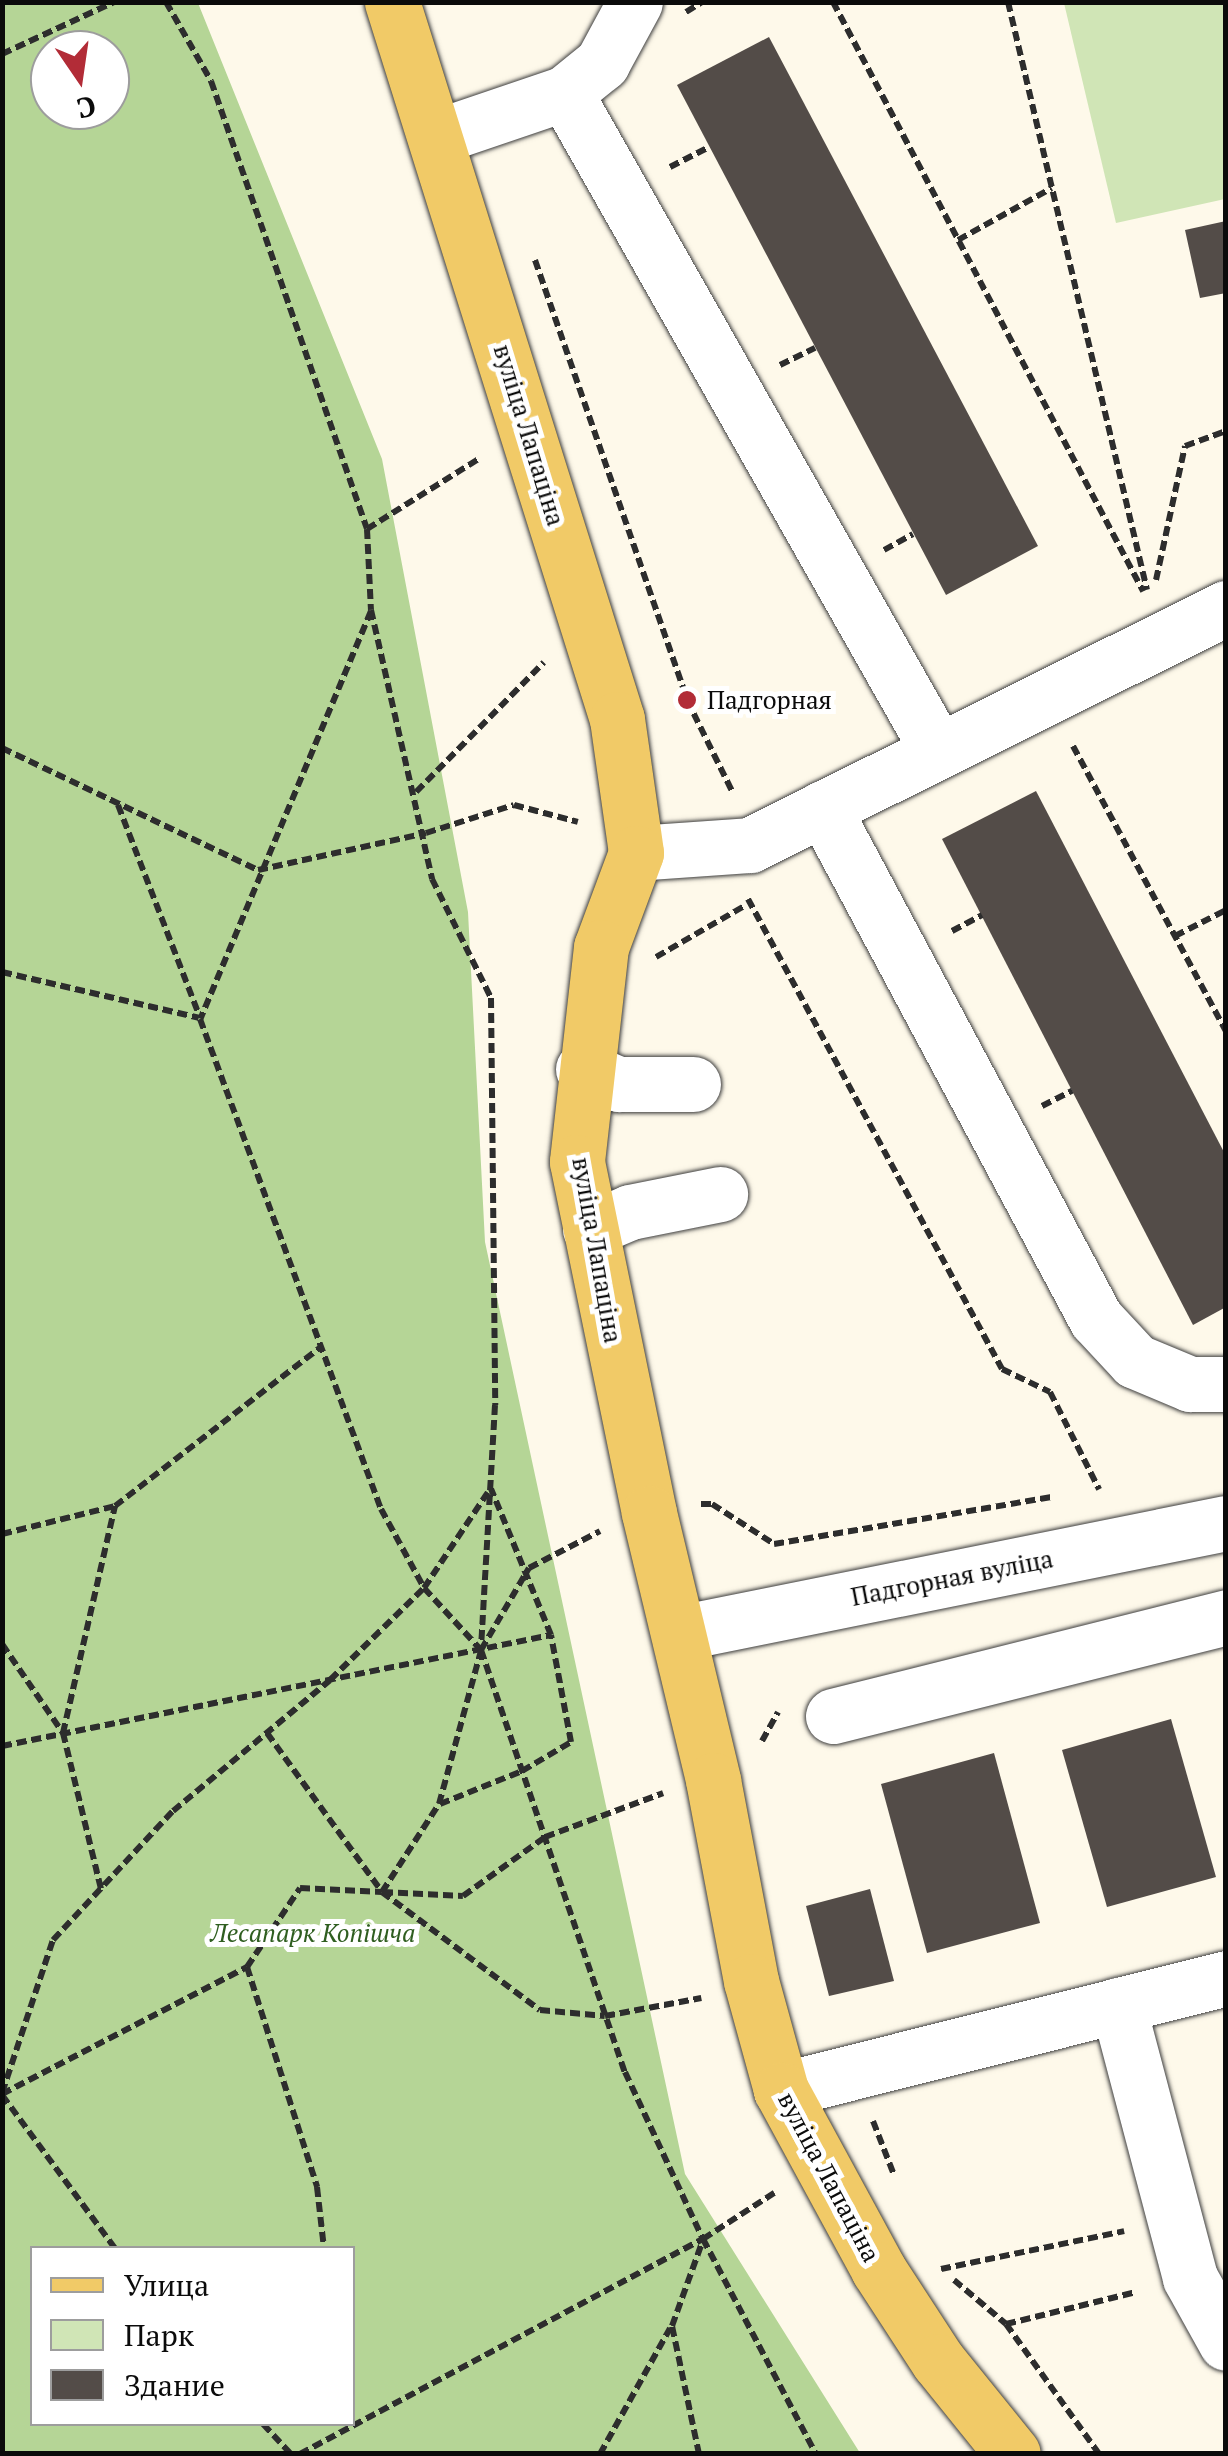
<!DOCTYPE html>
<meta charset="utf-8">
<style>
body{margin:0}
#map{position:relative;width:1228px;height:2456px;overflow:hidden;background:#fef9ea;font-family:"PT Serif",serif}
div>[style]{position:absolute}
.green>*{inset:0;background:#d0e5b6}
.forest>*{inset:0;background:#b5d596}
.building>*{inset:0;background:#534c48}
.path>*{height:6px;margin-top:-3px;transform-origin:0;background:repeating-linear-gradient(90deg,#2d2d2d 0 10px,transparent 0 15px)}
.roads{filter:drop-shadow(0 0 2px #3e3e3e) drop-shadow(0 0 2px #3e3e3e)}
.minor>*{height:55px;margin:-27.5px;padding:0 27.5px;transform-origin:27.5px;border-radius:27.5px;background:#fff}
.major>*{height:55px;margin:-27.5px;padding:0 27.5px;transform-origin:27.5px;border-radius:27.5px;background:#f1ca67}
.dots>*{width:28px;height:28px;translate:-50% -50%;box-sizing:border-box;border:5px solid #fff;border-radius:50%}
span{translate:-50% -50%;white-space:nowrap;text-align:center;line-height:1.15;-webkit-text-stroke:10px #fff;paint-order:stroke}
.street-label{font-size:25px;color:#0b0b0b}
.poi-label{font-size:25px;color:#0b0b0b}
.left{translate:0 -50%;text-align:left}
.park-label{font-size:25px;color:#2f5e20;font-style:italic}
.frame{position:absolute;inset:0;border:5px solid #0b0b0b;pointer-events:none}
.legend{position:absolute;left:30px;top:2246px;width:325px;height:180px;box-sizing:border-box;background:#fff;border:2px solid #9d9d9d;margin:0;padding:12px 18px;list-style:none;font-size:30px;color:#0b0b0b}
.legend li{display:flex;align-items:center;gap:20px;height:50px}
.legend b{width:50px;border:2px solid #9d9d9d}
.north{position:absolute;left:30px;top:30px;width:100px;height:100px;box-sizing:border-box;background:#fff;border:2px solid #9d9d9d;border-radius:50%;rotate:167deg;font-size:28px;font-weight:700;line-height:40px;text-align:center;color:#0b0b0b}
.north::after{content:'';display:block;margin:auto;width:35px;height:45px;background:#b22c37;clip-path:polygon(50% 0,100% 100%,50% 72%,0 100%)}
</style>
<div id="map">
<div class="green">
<div style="clip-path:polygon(1064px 3px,1225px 3px,1225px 199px,1116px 223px)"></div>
</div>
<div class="forest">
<div style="clip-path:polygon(evenodd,3px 2px,198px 3px,382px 459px,468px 912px,485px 1242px,685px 2174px,860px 2453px,3px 2453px,3px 2px,50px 50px,110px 50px,110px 110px,50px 110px,50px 50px,3px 2px,32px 2248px,352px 2248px,352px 2424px,32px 2424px,32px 2248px)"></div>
</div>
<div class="building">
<div style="clip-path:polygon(769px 37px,1038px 546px,946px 595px,677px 85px)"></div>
<div style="clip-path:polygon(1226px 221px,1226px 293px,1200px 298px,1185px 230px)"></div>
<div style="clip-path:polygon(1036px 791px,1226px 1156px,1226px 1307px,1193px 1325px,942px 839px)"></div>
<div style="clip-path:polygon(1171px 1719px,1216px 1877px,1107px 1907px,1062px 1750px)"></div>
<div style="clip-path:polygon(994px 1753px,1040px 1923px,927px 1953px,881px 1784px)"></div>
<div style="clip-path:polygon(870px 1889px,894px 1981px,829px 1996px,806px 1906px)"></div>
</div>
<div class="path">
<div style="left:166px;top:2px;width:91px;rotate:60.3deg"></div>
<div style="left:211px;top:81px;width:474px;rotate:70.8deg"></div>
<div style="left:367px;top:529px;width:81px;rotate:87.2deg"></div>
<div style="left:371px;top:610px;width:276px;rotate:77.2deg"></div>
<div style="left:432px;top:879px;width:133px;rotate:63.6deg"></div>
<div style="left:491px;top:998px;width:407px;rotate:89.4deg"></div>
<div style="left:495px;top:1405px;width:245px;rotate:93.3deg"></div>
<div style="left:481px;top:1650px;width:446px;rotate:71.2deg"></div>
<div style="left:625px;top:2072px;width:184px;rotate:65deg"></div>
<div style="left:703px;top:2239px;width:243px;rotate:62.3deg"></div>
<div style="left:833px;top:2px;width:666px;rotate:62.24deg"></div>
<div style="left:1008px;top:2px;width:604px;rotate:76.7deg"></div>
<div style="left:686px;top:12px;width:19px;rotate:-32deg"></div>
<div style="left:2px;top:54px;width:123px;rotate:-24.9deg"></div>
<div style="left:670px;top:167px;width:44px;rotate:-27.1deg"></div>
<div style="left:958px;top:240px;width:107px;rotate:-29deg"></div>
<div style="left:535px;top:260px;width:466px;rotate:70.9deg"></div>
<div style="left:687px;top:700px;width:102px;rotate:63.7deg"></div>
<div style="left:780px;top:365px;width:39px;rotate:-26deg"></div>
<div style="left:367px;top:529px;width:133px;rotate:-32.1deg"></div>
<div style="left:884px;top:550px;width:33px;rotate:-29deg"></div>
<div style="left:1156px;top:580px;width:137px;rotate:-77.8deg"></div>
<div style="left:1185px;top:446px;width:44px;rotate:-20.1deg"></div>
<div style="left:371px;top:611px;width:442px;rotate:112.7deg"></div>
<div style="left:200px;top:1019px;width:522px;rotate:69.73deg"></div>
<div style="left:381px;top:1509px;width:90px;rotate:61.4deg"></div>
<div style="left:424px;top:1588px;width:83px;rotate:47.4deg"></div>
<div style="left:1073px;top:746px;width:323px;rotate:61.8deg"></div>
<div style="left:2px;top:748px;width:284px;rotate:25.5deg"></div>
<div style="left:258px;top:870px;width:172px;rotate:-12.4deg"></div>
<div style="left:426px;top:833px;width:92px;rotate:-17.7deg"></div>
<div style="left:514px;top:805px;width:66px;rotate:14.9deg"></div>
<div style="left:416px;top:792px;width:182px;rotate:-45.4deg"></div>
<div style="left:118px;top:805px;width:227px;rotate:68.9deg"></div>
<div style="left:748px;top:899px;width:534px;rotate:61.61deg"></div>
<div style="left:1002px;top:1369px;width:53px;rotate:25.6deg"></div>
<div style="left:1050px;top:1392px;width:109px;rotate:63.2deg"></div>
<div style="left:952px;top:931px;width:34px;rotate:-28deg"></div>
<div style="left:1175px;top:936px;width:57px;rotate:-27deg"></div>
<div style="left:656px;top:957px;width:104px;rotate:-30deg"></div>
<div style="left:2px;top:972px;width:202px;rotate:13.1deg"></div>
<div style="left:1042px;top:1106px;width:34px;rotate:-27deg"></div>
<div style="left:701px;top:1504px;width:11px"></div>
<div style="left:712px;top:1504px;width:74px;rotate:32.8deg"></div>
<div style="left:774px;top:1544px;width:283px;rotate:-9.6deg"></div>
<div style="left:2px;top:1534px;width:116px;rotate:-13.9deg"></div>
<div style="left:2px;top:1644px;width:108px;rotate:55.6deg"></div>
<div style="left:63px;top:1733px;width:161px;rotate:76.3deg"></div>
<div style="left:63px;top:1733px;width:233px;rotate:-77.1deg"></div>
<div style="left:115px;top:1506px;width:260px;rotate:-37.7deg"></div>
<div style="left:267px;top:1733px;width:196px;rotate:54.1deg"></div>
<div style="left:382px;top:1892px;width:197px;rotate:36.8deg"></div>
<div style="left:540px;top:2010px;width:65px;rotate:5.3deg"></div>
<div style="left:605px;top:2016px;width:98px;rotate:-10.6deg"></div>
<div style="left:762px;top:1741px;width:33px;rotate:-61deg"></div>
<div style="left:2px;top:1746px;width:560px;rotate:-11.43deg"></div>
<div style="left:440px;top:1804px;width:88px;rotate:-21.9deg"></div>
<div style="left:522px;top:1771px;width:57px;rotate:-30.6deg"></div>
<div style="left:571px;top:1742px;width:109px;rotate:-100.6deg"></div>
<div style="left:551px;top:1635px;width:158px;rotate:-112.3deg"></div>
<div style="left:383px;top:1892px;width:80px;rotate:2.9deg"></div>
<div style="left:463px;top:1896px;width:101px;rotate:-35.7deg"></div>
<div style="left:545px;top:1837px;width:126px;rotate:-20.4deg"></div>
<div style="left:247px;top:1967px;width:231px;rotate:72.3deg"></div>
<div style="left:317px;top:2187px;width:61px;rotate:83.5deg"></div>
<div style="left:2px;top:2093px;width:161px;rotate:-71.6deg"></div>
<div style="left:53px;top:1940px;width:176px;rotate:-47.1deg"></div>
<div style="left:173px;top:1811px;width:204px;rotate:-39.8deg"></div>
<div style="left:330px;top:1680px;width:132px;rotate:-44.4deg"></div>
<div style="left:424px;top:1588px;width:115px;rotate:-56.3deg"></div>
<div style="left:2px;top:2094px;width:276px;rotate:-27.4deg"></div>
<div style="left:247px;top:1967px;width:95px;rotate:-56.1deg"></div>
<div style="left:300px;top:1888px;width:82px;rotate:2.8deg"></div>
<div style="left:382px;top:1892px;width:105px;rotate:-57.1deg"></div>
<div style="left:439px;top:1804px;width:160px;rotate:-74.7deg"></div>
<div style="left:481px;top:1650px;width:95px;rotate:-59.7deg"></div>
<div style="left:529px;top:1568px;width:80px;rotate:-27.5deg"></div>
<div style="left:2px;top:2095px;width:190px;rotate:53.6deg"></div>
<div style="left:873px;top:2121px;width:58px;rotate:68.7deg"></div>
<div style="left:941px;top:2269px;width:187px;rotate:-11.7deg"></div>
<div style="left:954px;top:2280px;width:68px;rotate:40.2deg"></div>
<div style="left:1006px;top:2324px;width:160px;rotate:54.4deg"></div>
<div style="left:1006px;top:2324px;width:134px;rotate:-13.8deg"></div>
<div style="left:263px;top:2424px;width:41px;rotate:47deg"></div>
<div style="left:300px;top:2454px;width:457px;rotate:-28.1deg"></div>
<div style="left:703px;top:2239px;width:85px;rotate:-32.9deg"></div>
<div style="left:600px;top:2454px;width:144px;rotate:-60.9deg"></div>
<div style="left:699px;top:2454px;width:131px;rotate:-101.9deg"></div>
<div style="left:672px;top:2326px;width:91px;rotate:-70.2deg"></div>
</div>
<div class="roads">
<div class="minor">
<div style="left:565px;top:93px;width:756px;rotate:60.45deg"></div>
<div style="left:436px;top:137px;width:136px;rotate:-18.8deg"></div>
<div style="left:565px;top:93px;width:48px;rotate:-39deg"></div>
<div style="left:602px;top:63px;width:69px;rotate:-61.6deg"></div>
<div style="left:823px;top:808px;width:579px;rotate:61.89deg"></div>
<div style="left:1096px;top:1319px;width:57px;rotate:47.1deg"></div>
<div style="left:1135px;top:1361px;width:60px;rotate:22.7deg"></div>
<div style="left:1190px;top:1384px;width:36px"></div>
<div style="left:636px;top:853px;width:114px;rotate:-4deg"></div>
<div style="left:750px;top:845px;width:532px;rotate:-26.47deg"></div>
<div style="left:583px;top:1069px;width:39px;rotate:23deg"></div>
<div style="left:619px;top:1084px;width:74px"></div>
<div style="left:590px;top:1229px;width:43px;rotate:-23deg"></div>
<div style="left:630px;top:1212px;width:92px;rotate:-11.3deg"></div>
<div style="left:679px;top:1633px;width:558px;rotate:-11.37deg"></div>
<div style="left:833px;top:1716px;width:405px;rotate:-14.1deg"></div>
<div style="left:1118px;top:2005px;width:282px;rotate:75.2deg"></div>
<div style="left:1190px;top:2278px;width:74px;rotate:61deg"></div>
<div style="left:781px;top:2090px;width:459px;rotate:-14.1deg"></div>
</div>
<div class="major">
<div style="left:392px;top:2px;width:751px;rotate:72.58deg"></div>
<div style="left:617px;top:719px;width:135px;rotate:81.9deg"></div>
<div style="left:636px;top:853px;width:100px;rotate:110.4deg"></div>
<div style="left:601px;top:947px;width:216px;rotate:96.4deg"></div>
<div style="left:577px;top:1162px;width:358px;rotate:78.4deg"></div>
<div style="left:649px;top:1513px;width:275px;rotate:76.5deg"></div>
<div style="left:713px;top:1780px;width:205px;rotate:79.3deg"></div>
<div style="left:751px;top:1981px;width:113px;rotate:74.6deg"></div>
<div style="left:781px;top:2090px;width:204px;rotate:61.5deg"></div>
<div style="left:878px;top:2269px;width:110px;rotate:56.9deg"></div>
<div style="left:938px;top:2361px;width:119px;rotate:51.1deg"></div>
</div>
</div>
<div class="dots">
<div style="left:687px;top:700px;background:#b22c37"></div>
</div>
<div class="street-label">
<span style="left:529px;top:435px;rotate:73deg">вуліца Лапаціна</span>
<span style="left:597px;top:1250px;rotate:80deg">вуліца Лапаціна</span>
<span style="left:952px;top:1578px;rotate:-11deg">Падгорная вуліца</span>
<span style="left:829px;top:2177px;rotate:62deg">вуліца Лапаціна</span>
</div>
<div class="poi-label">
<span class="left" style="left:707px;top:700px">Падгорная</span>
</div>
<div class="park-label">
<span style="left:313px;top:1933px">Лесапарк Копішча</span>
</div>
<div class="frame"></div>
<ul class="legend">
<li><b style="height:12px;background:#f1ca67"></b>Улица</li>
<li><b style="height:28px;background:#d0e5b6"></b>Парк</li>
<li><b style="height:28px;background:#534c48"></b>Здание</li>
</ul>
<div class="north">С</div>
</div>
